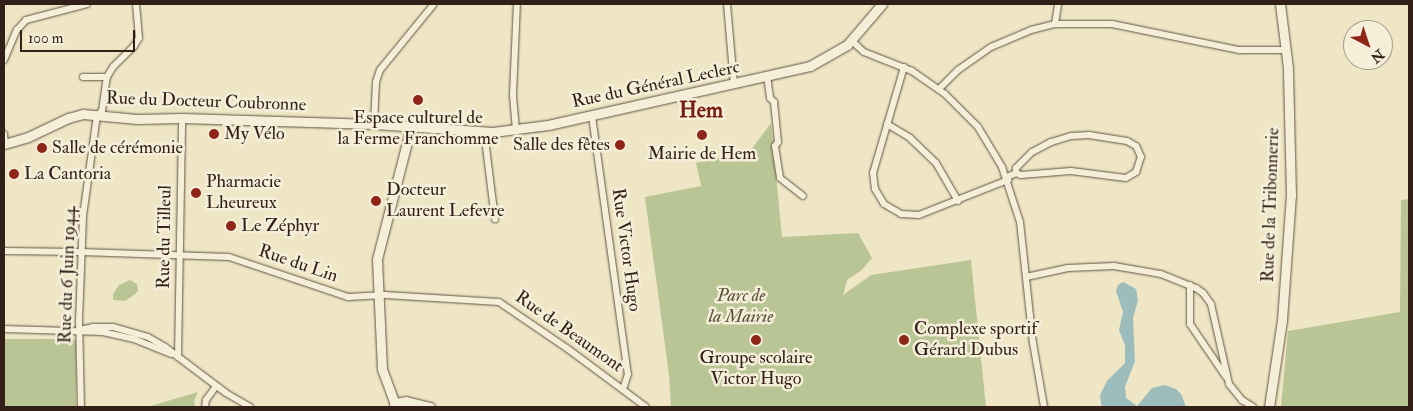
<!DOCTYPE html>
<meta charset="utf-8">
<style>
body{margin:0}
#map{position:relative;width:1413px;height:411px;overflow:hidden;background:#efe6c5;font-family:"IM FELL Double Pica",serif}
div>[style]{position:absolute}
.green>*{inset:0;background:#b9c595}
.water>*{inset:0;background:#9dbdbd}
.roads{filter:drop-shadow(0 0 1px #615142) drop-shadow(0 0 1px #615142)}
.street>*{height:6px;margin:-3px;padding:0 3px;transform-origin:3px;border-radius:3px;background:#f5efd9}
.secondary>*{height:9px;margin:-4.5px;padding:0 4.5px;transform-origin:4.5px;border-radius:4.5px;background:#f5efd9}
.dots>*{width:14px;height:14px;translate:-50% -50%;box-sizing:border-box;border:2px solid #f5efd9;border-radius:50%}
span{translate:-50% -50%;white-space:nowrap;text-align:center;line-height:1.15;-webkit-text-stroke:5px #f5efd9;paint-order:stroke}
.street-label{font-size:18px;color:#321f17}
.poi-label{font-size:18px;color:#321f17}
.left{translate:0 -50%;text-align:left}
.right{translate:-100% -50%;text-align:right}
.park-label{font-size:18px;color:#5a513d;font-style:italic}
.district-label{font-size:22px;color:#7a1f14;font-weight:700}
.frame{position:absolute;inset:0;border:5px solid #321f17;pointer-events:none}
.north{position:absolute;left:1343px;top:20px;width:50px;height:50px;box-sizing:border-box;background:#f5efd9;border:1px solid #a79c8b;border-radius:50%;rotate:140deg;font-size:14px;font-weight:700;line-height:20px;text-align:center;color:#321f17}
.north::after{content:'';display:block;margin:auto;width:18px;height:22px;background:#8f2418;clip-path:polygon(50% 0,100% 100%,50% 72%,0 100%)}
.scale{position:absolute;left:20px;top:30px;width:115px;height:22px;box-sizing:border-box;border:2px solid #321f17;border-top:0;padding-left:6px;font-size:15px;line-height:18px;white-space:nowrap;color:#321f17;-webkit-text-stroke:4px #f5efd9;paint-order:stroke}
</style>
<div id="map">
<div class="green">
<div style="clip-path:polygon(771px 123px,782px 237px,858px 233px,872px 258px,862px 270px,847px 280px,843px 295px,871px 275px,971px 260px,986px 407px,671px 407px,669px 375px,645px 197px,701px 186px,696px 163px,724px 156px,748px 154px)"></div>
<div style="clip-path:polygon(1409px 199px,1409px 407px,1281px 407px,1288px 331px,1400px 312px,1401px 200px)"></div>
<div style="clip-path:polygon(130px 280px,137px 284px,138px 291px,135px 294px,125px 301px,113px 300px,113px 294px,119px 285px)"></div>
<div style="clip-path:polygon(4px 339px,73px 339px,76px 341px,76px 407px,4px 407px)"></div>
<div style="clip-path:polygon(198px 392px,194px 401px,195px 407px,147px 407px)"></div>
</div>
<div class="water">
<div style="clip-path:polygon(1123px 282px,1136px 289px,1138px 301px,1133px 318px,1135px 361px,1125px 387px,1126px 398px,1137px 406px,1152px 388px,1165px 385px,1176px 389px,1181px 394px,1186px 407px,1103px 407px,1101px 404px,1100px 395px,1107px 381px,1125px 363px,1125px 345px,1119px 330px,1123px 312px,1116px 291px,1118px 285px)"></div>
</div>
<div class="roads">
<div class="street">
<div style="left:727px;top:4px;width:80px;rotate:85deg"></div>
<div style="left:1055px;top:24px;width:20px;rotate:-81deg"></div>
<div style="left:852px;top:41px;width:16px;rotate:43deg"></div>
<div style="left:864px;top:52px;width:52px;rotate:21.6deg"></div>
<div style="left:912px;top:71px;width:40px;rotate:34.9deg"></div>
<div style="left:945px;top:94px;width:47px;rotate:45deg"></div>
<div style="left:978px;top:127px;width:47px;rotate:59deg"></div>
<div style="left:1002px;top:167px;width:58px;rotate:71.9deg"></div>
<div style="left:1020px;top:222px;width:122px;rotate:83.9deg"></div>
<div style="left:1033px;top:343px;width:65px;rotate:80.2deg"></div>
<div style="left:4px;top:60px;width:33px;rotate:-67deg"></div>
<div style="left:17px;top:30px;width:13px;rotate:-48deg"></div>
<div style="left:26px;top:20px;width:63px;rotate:-14.7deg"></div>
<div style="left:904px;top:67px;width:110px;rotate:106.3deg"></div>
<div style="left:873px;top:173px;width:16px;rotate:83deg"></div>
<div style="left:875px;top:189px;width:17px;rotate:59deg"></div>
<div style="left:884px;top:204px;width:20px;rotate:30deg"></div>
<div style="left:901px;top:214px;width:18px;rotate:3deg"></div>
<div style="left:919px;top:215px;width:96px;rotate:-21.5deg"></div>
<div style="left:767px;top:76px;width:22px;rotate:82deg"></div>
<div style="left:770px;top:98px;width:6px;rotate:45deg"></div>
<div style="left:774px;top:102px;width:40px;rotate:84.3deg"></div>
<div style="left:778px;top:142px;width:5px;rotate:127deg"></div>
<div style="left:775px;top:146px;width:32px;rotate:81deg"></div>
<div style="left:780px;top:178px;width:29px;rotate:38deg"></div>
<div style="left:83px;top:77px;width:24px"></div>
<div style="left:939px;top:89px;width:27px;rotate:-45deg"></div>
<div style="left:958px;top:70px;width:40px;rotate:-34.9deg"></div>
<div style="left:991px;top:47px;width:43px;rotate:-23deg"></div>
<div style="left:1031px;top:30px;width:25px;rotate:-14deg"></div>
<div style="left:1055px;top:24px;width:57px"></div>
<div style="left:1112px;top:24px;width:130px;rotate:11.6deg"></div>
<div style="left:1239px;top:50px;width:47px"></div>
<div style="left:592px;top:116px;width:260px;rotate:82.1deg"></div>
<div style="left:628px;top:374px;width:16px;rotate:108deg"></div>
<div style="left:374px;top:124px;width:42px;rotate:-87.3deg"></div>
<div style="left:376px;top:82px;width:13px;rotate:-72deg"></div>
<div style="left:380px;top:70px;width:85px;rotate:-50.7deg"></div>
<div style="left:887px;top:124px;width:27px;rotate:31deg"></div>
<div style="left:910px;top:138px;width:36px;rotate:44deg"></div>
<div style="left:936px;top:163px;width:44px;rotate:59.9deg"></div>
<div style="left:516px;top:130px;width:36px;rotate:-95deg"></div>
<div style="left:513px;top:94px;width:90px;rotate:-87.5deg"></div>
<div style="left:484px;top:131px;width:89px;rotate:82.9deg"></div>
<div style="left:4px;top:134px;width:9px;rotate:84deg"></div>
<div style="left:1007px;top:177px;width:10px;rotate:-24deg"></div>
<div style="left:1016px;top:173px;width:5px;rotate:22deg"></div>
<div style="left:1021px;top:175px;width:50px;rotate:-4.6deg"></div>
<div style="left:1071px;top:171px;width:55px;rotate:7.3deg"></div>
<div style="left:1126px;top:178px;width:12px;rotate:-31deg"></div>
<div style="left:1136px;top:172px;width:16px;rotate:-72deg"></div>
<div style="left:1141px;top:157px;width:12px;rotate:-114deg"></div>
<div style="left:1136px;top:146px;width:10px;rotate:-151deg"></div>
<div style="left:1127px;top:141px;width:37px;rotate:-171deg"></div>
<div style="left:1090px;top:135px;width:19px;rotate:177deg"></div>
<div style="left:1071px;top:136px;width:21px;rotate:163deg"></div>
<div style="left:1051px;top:142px;width:21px;rotate:152deg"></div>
<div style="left:1032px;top:152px;width:23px;rotate:135deg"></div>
<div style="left:1016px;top:168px;width:5px;rotate:90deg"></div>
<div style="left:4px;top:251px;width:77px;rotate:0.7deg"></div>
<div style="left:81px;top:252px;width:148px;rotate:1.9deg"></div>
<div style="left:229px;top:257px;width:126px;rotate:18.6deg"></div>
<div style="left:348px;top:297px;width:37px;rotate:-3deg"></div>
<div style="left:385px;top:295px;width:114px;rotate:3.5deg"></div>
<div style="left:499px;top:302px;width:83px;rotate:34.3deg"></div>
<div style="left:568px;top:349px;width:97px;rotate:36.6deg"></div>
<div style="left:1026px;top:277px;width:43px;rotate:-12.1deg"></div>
<div style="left:1068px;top:268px;width:46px;rotate:-2.5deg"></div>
<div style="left:1114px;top:266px;width:48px;rotate:9.7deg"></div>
<div style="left:1161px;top:274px;width:38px;rotate:22deg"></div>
<div style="left:1196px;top:288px;width:9px;rotate:36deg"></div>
<div style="left:1203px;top:293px;width:14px;rotate:54deg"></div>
<div style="left:1211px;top:304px;width:82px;rotate:77.3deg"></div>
<div style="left:1229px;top:384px;width:21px;rotate:51deg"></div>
<div style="left:1242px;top:400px;width:13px;rotate:32deg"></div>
<div style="left:1190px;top:285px;width:39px;rotate:90deg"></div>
<div style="left:1190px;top:324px;width:64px;rotate:55.8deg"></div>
<div style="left:4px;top:329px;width:99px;rotate:1.7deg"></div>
<div style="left:103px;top:332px;width:32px;rotate:13deg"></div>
<div style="left:134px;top:339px;width:40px;rotate:22deg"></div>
<div style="left:79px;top:330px;width:14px;rotate:-12deg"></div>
<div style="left:93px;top:327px;width:20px"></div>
<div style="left:113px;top:327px;width:36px;rotate:16deg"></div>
<div style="left:148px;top:337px;width:20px;rotate:30deg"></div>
<div style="left:165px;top:347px;width:76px;rotate:37deg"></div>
<div style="left:226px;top:393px;width:28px;rotate:30deg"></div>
<div style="left:178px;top:357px;width:239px;rotate:-89deg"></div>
<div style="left:81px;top:407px;width:86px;rotate:-91.3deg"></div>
<div style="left:79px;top:321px;width:105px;rotate:-87.8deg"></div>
<div style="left:83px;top:216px;width:102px;rotate:-82.1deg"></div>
<div style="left:97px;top:115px;width:6px;rotate:-39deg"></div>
<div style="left:102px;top:111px;width:34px;rotate:-82deg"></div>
<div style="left:107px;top:77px;width:12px;rotate:-59deg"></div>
<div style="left:113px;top:67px;width:30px;rotate:-45deg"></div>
<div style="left:134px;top:46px;width:9px;rotate:-58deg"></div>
<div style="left:139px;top:38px;width:34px;rotate:-95deg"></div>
<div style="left:205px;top:407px;width:7px;rotate:-82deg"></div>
<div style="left:206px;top:400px;width:17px;rotate:-54deg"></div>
</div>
<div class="secondary">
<div style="left:4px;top:144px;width:25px;rotate:-16deg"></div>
<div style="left:28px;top:137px;width:44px;rotate:-25.4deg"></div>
<div style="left:68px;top:118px;width:16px;rotate:-15deg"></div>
<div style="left:83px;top:114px;width:54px;rotate:5.3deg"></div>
<div style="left:137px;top:119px;width:45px;rotate:-1.3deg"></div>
<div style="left:182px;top:118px;width:192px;rotate:1.8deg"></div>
<div style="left:374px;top:124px;width:119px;rotate:3.8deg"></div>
<div style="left:493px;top:132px;width:55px;rotate:-7.3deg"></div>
<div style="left:548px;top:125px;width:269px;rotate:-12.7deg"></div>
<div style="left:810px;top:66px;width:43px;rotate:-29.6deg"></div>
<div style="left:847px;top:45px;width:54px;rotate:-49.5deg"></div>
<div style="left:394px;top:403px;width:12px;rotate:-9deg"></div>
<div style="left:406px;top:401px;width:25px;rotate:14deg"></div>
<div style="left:396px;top:407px;width:40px;rotate:-110.2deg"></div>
<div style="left:382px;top:369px;width:110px;rotate:-92.6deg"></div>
<div style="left:377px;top:259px;width:136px;rotate:-75.6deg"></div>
<div style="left:1269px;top:407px;width:88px;rotate:-81.5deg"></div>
<div style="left:1282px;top:320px;width:125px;rotate:-85.9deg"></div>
<div style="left:1291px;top:195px;width:127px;rotate:-91.4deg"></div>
<div style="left:1288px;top:68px;width:64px;rotate:-97.1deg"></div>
</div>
</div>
<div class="dots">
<div style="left:418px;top:100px;background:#8f2418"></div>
<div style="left:214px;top:134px;background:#8f2418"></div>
<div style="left:702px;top:135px;background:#8f2418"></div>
<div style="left:620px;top:145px;background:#8f2418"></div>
<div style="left:42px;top:148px;background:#8f2418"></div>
<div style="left:14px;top:174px;background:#8f2418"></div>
<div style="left:196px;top:193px;background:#8f2418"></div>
<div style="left:376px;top:201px;background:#8f2418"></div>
<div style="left:231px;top:226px;background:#8f2418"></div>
<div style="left:756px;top:340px;background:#8f2418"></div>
<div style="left:904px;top:340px;background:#8f2418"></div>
</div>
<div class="street-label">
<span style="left:656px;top:85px;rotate:-12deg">Rue du Général Leclerc</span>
<span style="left:206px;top:102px;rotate:2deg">Rue du Docteur Coubronne</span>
<span style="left:1271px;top:205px;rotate:-88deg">Rue de la Tribonnerie</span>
<span style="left:165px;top:237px;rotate:-89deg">Rue du Tilleul</span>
<span style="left:626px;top:250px;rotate:82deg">Rue Victor Hugo</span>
<span style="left:298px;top:264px;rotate:19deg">Rue du Lin</span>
<span style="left:68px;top:275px;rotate:-88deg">Rue du 6 Juin 1944</span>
<span style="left:569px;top:332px;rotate:35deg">Rue de Beaumont</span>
</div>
<div class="poi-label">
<span style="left:418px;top:129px">Espace culturel de<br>la Ferme Franchomme</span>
<span class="left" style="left:224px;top:134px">My Vélo</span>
<span class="right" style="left:610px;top:145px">Salle des fêtes</span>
<span class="left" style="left:52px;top:148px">Salle de cérémonie</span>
<span style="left:702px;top:154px">Mairie de Hem</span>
<span class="left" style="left:24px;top:174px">La Cantoria</span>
<span class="left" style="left:206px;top:193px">Pharmacie<br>Lheureux</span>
<span class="left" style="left:386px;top:201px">Docteur<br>Laurent Lefevre</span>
<span class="left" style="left:241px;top:226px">Le Zéphyr</span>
<span class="left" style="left:914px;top:340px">Complexe sportif<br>Gérard Dubus</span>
<span style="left:756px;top:369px">Groupe scolaire<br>Victor Hugo</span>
</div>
<div class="park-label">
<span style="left:741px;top:307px">Parc de<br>la Mairie</span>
</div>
<div class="district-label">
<span style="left:701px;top:111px">Hem</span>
</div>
<div class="frame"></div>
<div class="north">N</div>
<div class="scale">100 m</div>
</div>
